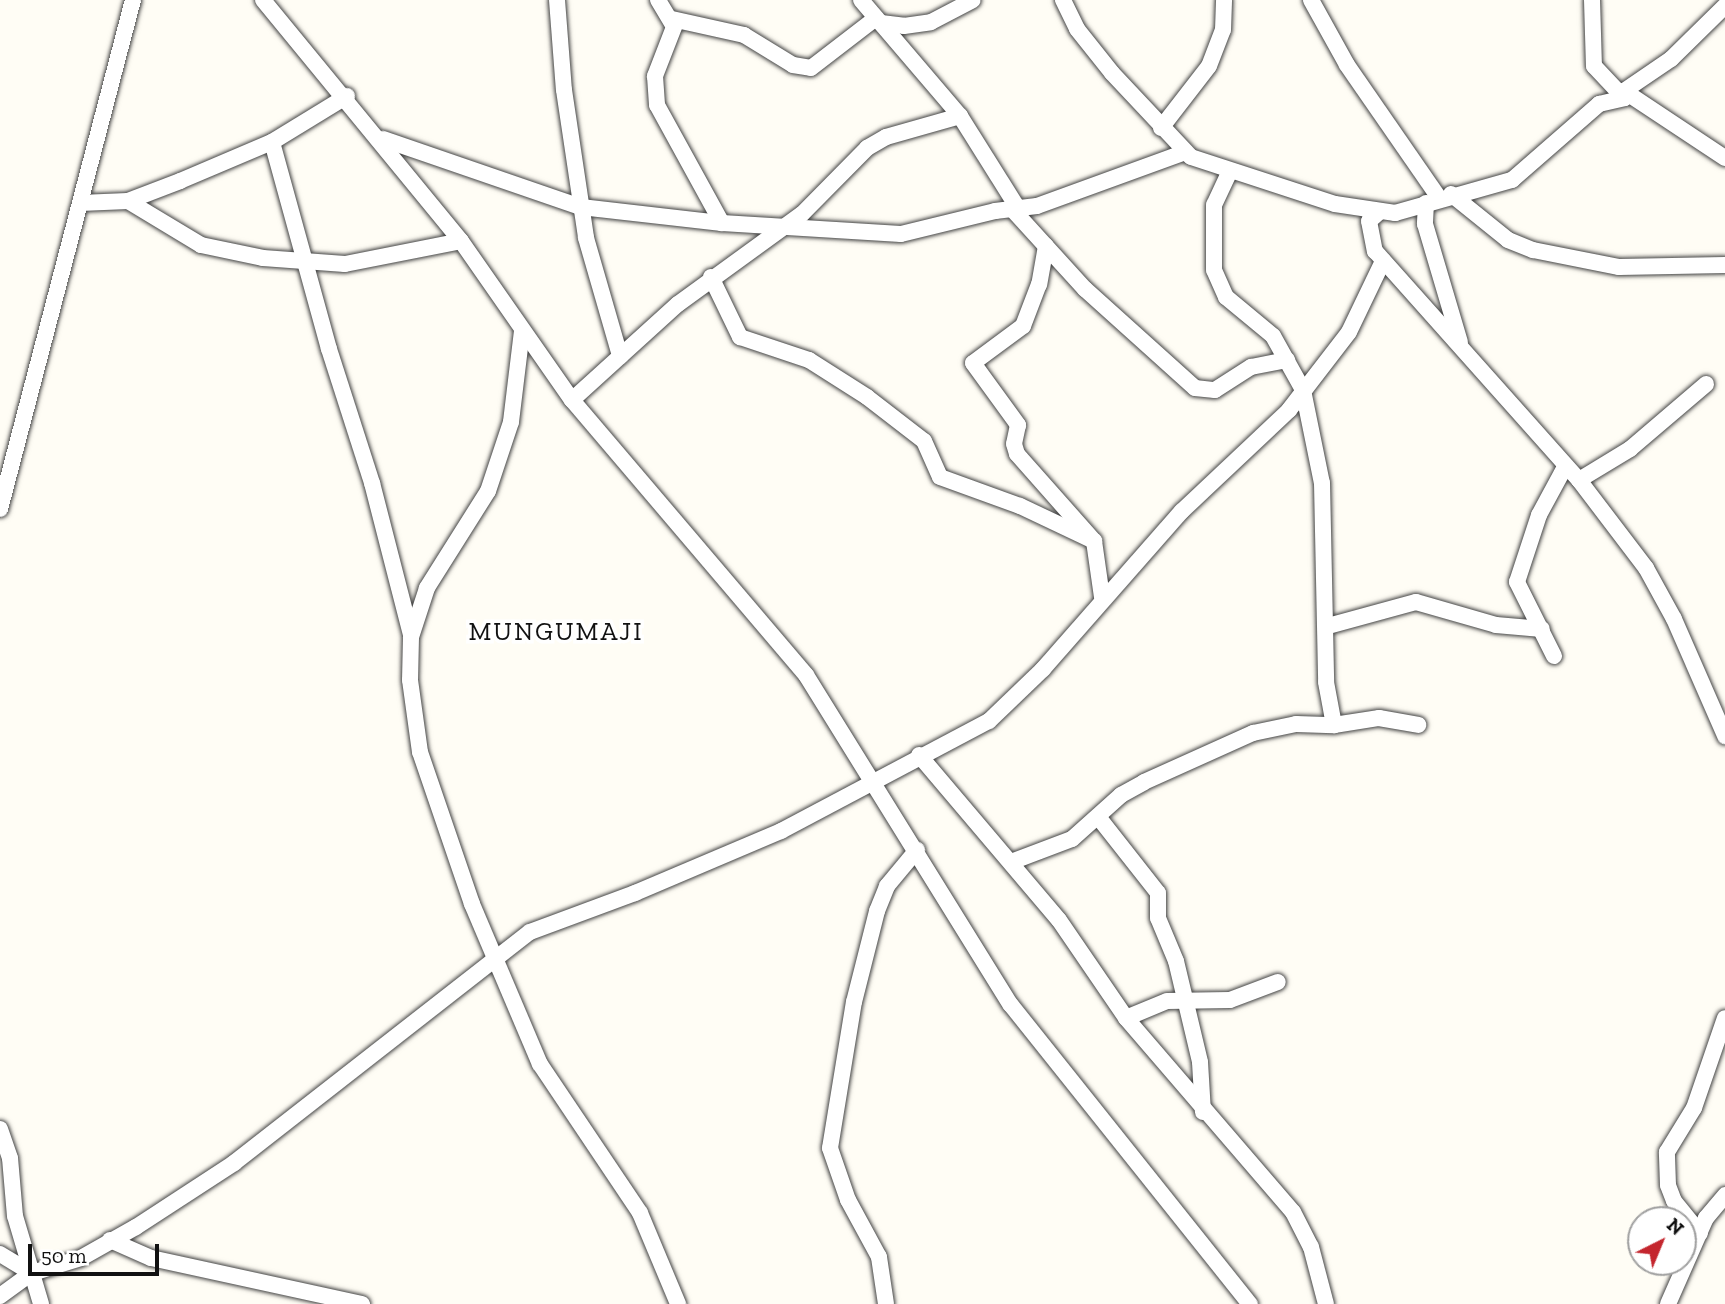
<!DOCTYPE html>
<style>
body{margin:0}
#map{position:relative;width:1725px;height:1304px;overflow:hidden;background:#fffdf5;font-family:"Zilla Slab",serif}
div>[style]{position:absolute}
.roads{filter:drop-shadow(0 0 2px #444) drop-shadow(0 0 2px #444)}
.street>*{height:16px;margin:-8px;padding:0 8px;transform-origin:8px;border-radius:8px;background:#fff}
span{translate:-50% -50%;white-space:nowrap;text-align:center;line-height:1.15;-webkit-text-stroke:7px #fff;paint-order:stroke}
.quarter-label{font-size:26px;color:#111;letter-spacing:2px}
.north{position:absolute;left:1627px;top:1206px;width:70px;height:70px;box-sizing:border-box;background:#fff;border:2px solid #a0a0a0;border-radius:50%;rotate:43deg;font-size:19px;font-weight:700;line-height:28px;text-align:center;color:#111}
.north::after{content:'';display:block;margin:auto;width:24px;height:32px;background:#c4262e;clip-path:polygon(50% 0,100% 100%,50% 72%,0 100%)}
.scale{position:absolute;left:28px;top:1244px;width:131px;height:32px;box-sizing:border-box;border:4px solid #111;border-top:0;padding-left:9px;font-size:21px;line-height:24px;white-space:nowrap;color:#111;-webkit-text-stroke:5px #fff;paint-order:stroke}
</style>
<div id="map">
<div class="roads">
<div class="street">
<div style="left:263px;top:0;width:312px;rotate:50.6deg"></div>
<div style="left:461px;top:241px;width:194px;rotate:55.1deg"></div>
<div style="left:572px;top:400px;width:361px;rotate:49.6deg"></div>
<div style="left:806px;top:675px;width:388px;rotate:58.2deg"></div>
<div style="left:1011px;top:1005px;width:383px;rotate:51.4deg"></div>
<div style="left:557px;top:0;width:90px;rotate:85.6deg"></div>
<div style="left:564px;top:90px;width:150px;rotate:81.5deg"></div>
<div style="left:586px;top:238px;width:123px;rotate:73.9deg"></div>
<div style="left:658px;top:0;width:31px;rotate:59deg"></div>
<div style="left:674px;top:27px;width:53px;rotate:111.2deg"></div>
<div style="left:655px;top:76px;width:29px;rotate:86deg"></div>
<div style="left:657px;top:105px;width:135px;rotate:61.2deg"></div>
<div style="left:861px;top:0;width:153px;rotate:49.5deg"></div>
<div style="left:960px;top:116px;width:111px;rotate:57.9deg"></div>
<div style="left:1063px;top:0;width:32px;rotate:64deg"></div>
<div style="left:1077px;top:29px;width:56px;rotate:51.5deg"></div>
<div style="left:1112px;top:73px;width:115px;rotate:46.8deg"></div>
<div style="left:1191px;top:157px;width:151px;rotate:18.1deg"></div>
<div style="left:1335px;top:204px;width:61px;rotate:8.5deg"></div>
<div style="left:1395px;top:213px;width:122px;rotate:-15.8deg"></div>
<div style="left:1512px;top:180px;width:116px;rotate:-41.1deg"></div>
<div style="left:1599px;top:104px;width:26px;rotate:-13deg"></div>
<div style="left:1624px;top:98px;width:7px;rotate:-90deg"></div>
<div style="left:1624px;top:91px;width:57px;rotate:-34.2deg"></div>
<div style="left:1671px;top:59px;width:76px;rotate:-44.5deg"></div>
<div style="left:1311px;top:0;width:74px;rotate:61deg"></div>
<div style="left:1347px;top:65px;width:162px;rotate:55.3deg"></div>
<div style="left:1592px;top:0;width:66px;rotate:88.3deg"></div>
<div style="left:1594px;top:66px;width:44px;rotate:46.8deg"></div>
<div style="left:672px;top:19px;width:74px;rotate:12.5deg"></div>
<div style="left:744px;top:35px;width:57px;rotate:31.5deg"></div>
<div style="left:793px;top:65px;width:18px;rotate:9deg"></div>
<div style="left:811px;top:68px;width:82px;rotate:-37.6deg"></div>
<div style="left:881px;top:23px;width:23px;rotate:7deg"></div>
<div style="left:904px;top:26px;width:27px;rotate:-8deg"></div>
<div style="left:931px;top:22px;width:47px;rotate:-27.6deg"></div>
<div style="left:1624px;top:91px;width:121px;rotate:33.6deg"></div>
<div style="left:1161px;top:128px;width:78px;rotate:-52.3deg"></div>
<div style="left:1209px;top:66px;width:39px;rotate:-69deg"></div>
<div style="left:1223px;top:30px;width:30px;rotate:-88deg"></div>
<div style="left:383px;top:139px;width:209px;rotate:19deg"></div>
<div style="left:581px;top:207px;width:142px;rotate:6.5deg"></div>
<div style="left:722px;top:223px;width:179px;rotate:3.5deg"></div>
<div style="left:901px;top:234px;width:97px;rotate:-13.7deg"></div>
<div style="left:995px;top:211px;width:42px;rotate:-6.8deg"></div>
<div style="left:1037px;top:206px;width:158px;rotate:-20deg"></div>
<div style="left:272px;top:142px;width:215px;rotate:74.6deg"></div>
<div style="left:329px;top:349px;width:141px;rotate:72.2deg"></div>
<div style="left:372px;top:483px;width:157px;rotate:75.6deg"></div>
<div style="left:1229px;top:173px;width:35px;rotate:115deg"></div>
<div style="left:1214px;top:205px;width:65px;rotate:90deg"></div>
<div style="left:1214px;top:270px;width:30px;rotate:66deg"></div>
<div style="left:1226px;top:297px;width:61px;rotate:39.7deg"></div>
<div style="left:1273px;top:336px;width:62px;rotate:60.9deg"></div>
<div style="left:1303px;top:390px;width:95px;rotate:78.5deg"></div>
<div style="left:1322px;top:483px;width:199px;rotate:88.8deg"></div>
<div style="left:1326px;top:682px;width:44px;rotate:79.5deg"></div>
<div style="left:1451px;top:194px;width:73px;rotate:38.9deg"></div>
<div style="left:1508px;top:240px;width:27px;rotate:22deg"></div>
<div style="left:1533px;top:250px;width:88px;rotate:11.2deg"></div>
<div style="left:1619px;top:267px;width:106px;rotate:-1.1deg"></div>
<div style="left:128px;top:201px;width:85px;rotate:31.1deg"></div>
<div style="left:201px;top:245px;width:63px;rotate:11.8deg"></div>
<div style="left:263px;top:258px;width:82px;rotate:4.2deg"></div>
<div style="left:345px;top:264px;width:118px;rotate:-11.2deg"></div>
<div style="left:80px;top:203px;width:48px;rotate:-2.4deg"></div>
<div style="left:128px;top:201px;width:56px;rotate:-21deg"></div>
<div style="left:180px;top:181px;width:100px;rotate:-23deg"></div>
<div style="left:272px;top:142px;width:88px;rotate:-31.5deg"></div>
<div style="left:1426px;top:203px;width:21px;rotate:93deg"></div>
<div style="left:1425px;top:224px;width:123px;rotate:73.5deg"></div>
<div style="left:1013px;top:210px;width:107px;rotate:47.7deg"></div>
<div style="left:1085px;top:289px;width:148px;rotate:42deg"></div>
<div style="left:1195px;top:388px;width:20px;rotate:6deg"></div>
<div style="left:1215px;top:390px;width:43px;rotate:-32.6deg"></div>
<div style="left:1251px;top:367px;width:37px;rotate:-11deg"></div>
<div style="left:1378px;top:213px;width:12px;rotate:138deg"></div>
<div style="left:1369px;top:221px;width:31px;rotate:79deg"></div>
<div style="left:1375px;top:251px;width:307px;rotate:48.3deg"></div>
<div style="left:1579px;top:480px;width:111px;rotate:52.7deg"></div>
<div style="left:1646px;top:568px;width:58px;rotate:61.2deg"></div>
<div style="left:1674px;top:619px;width:128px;rotate:66.4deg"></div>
<div style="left:1046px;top:246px;width:39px;rotate:100deg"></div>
<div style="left:1039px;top:284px;width:45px;rotate:110.9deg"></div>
<div style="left:1023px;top:326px;width:62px;rotate:143.5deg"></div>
<div style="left:973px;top:363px;width:77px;rotate:54deg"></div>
<div style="left:1018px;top:425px;width:19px;rotate:102deg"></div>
<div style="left:1014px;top:444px;width:10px;rotate:73deg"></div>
<div style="left:1017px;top:454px;width:116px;rotate:48.5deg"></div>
<div style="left:1094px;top:541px;width:57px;rotate:81.9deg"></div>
<div style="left:711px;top:277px;width:67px;rotate:64.2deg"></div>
<div style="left:740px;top:337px;width:73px;rotate:18.4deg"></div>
<div style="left:809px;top:360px;width:69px;rotate:32.5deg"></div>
<div style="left:867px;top:397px;width:72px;rotate:37.7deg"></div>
<div style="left:924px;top:441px;width:39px;rotate:66deg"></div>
<div style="left:940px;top:477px;width:85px;rotate:19.9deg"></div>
<div style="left:1020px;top:506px;width:82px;rotate:25.3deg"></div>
<div style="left:522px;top:331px;width:92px;rotate:96.9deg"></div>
<div style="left:511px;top:422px;width:73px;rotate:108.4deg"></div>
<div style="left:488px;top:491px;width:115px;rotate:122.2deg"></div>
<div style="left:427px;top:588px;width:52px;rotate:108.1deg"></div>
<div style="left:411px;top:637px;width:43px;rotate:91.3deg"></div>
<div style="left:410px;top:680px;width:73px;rotate:82.1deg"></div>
<div style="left:420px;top:752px;width:161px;rotate:71.1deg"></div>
<div style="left:472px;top:904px;width:174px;rotate:67deg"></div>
<div style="left:540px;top:1064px;width:179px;rotate:56.1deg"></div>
<div style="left:640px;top:1213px;width:99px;rotate:67.3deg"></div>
<div style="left:572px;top:400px;width:143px;rotate:-42.2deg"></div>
<div style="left:678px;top:304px;width:153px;rotate:-36deg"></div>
<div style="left:802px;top:214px;width:93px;rotate:-45.4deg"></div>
<div style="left:867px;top:148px;width:22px;rotate:-30deg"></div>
<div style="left:886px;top:137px;width:77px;rotate:-15.8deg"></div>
<div style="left:1579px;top:480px;width:60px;rotate:-31.3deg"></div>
<div style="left:1630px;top:449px;width:100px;rotate:-40.5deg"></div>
<div style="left:0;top:509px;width:526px;rotate:-75.36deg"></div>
<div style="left:1328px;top:626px;width:91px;rotate:-15.3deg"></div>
<div style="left:1416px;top:602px;width:83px;rotate:16deg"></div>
<div style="left:1496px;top:625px;width:46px;rotate:5deg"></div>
<div style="left:1554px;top:656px;width:83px;rotate:-116.6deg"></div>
<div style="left:1517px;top:582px;width:71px;rotate:-71.8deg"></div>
<div style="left:1539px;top:515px;width:55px;rotate:-61.6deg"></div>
<div style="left:919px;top:755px;width:216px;rotate:49.7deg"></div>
<div style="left:1059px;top:920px;width:119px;rotate:55.6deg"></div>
<div style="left:1126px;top:1018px;width:256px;rotate:49.3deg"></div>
<div style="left:1293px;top:1212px;width:39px;rotate:63deg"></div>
<div style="left:1311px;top:1247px;width:59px;rotate:75.3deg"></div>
<div style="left:1099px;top:818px;width:95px;rotate:51.8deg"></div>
<div style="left:1158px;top:893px;width:25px;rotate:90deg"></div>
<div style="left:1158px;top:918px;width:47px;rotate:67.3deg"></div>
<div style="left:1176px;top:961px;width:104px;rotate:76.6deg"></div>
<div style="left:1200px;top:1062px;width:50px;rotate:86.6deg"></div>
<div style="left:1011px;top:862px;width:65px;rotate:-20.7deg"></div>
<div style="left:1072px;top:839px;width:66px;rotate:-41.9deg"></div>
<div style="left:1121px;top:795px;width:26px;rotate:-29deg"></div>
<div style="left:1144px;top:782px;width:120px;rotate:-24.2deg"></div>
<div style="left:1253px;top:733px;width:44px;rotate:-11.8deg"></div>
<div style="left:1296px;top:724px;width:38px;rotate:2deg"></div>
<div style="left:1334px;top:725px;width:46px;rotate:-8.8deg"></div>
<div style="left:1379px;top:718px;width:40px;rotate:10deg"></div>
<div style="left:1126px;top:1018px;width:44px;rotate:-22.5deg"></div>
<div style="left:1167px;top:1001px;width:63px;rotate:-0.9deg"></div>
<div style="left:1230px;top:1000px;width:51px;rotate:-20.6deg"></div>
<div style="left:0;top:1129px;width:31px;rotate:71deg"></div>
<div style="left:10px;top:1158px;width:58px;rotate:85.1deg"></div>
<div style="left:15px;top:1216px;width:92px;rotate:73.5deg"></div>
<div style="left:1700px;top:1233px;width:41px;rotate:-129.1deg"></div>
<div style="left:1674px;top:1201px;width:17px;rotate:-111deg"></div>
<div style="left:1668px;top:1185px;width:33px;rotate:-92deg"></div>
<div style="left:1667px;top:1152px;width:52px;rotate:-58.5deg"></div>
<div style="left:1694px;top:1108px;width:95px;rotate:-71deg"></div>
<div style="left:110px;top:1240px;width:45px;rotate:23.7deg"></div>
<div style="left:151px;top:1258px;width:216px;rotate:12.3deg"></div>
<div style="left:0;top:1254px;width:37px;rotate:31deg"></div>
<div style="left:0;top:1296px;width:39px;rotate:-36deg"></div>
<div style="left:32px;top:1273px;width:51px;rotate:-17deg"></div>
<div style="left:81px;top:1258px;width:63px;rotate:-29.4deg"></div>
<div style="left:136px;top:1227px;width:117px;rotate:-33.1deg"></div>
<div style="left:234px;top:1163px;width:375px;rotate:-38deg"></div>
<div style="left:530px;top:932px;width:112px;rotate:-20.4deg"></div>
<div style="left:635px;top:893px;width:159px;rotate:-23deg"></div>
<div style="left:781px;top:831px;width:235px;rotate:-27.9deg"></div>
<div style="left:989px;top:721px;width:75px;rotate:-43.9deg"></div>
<div style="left:1043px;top:669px;width:210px;rotate:-48.7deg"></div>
<div style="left:1182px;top:511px;width:147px;rotate:-43.3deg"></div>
<div style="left:1289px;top:410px;width:98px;rotate:-52.4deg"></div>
<div style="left:1349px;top:332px;width:79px;rotate:-64.4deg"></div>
<div style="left:886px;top:1304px;width:48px;rotate:-98.5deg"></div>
<div style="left:879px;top:1257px;width:65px;rotate:-118.5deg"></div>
<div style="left:848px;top:1200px;width:55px;rotate:-109.1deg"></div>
<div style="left:830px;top:1148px;width:148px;rotate:-80.7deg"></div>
<div style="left:854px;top:1002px;width:94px;rotate:-75.8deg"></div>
<div style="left:877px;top:911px;width:27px;rotate:-68deg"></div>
<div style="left:887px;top:886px;width:47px;rotate:-50.2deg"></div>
<div style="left:1668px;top:1304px;width:94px;rotate:-66.2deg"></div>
<div style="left:1706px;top:1218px;width:30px;rotate:-50deg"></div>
</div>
</div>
<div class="quarter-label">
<span style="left:556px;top:632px">MUNGUMAJI</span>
</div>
<div class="north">N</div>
<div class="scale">50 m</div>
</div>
